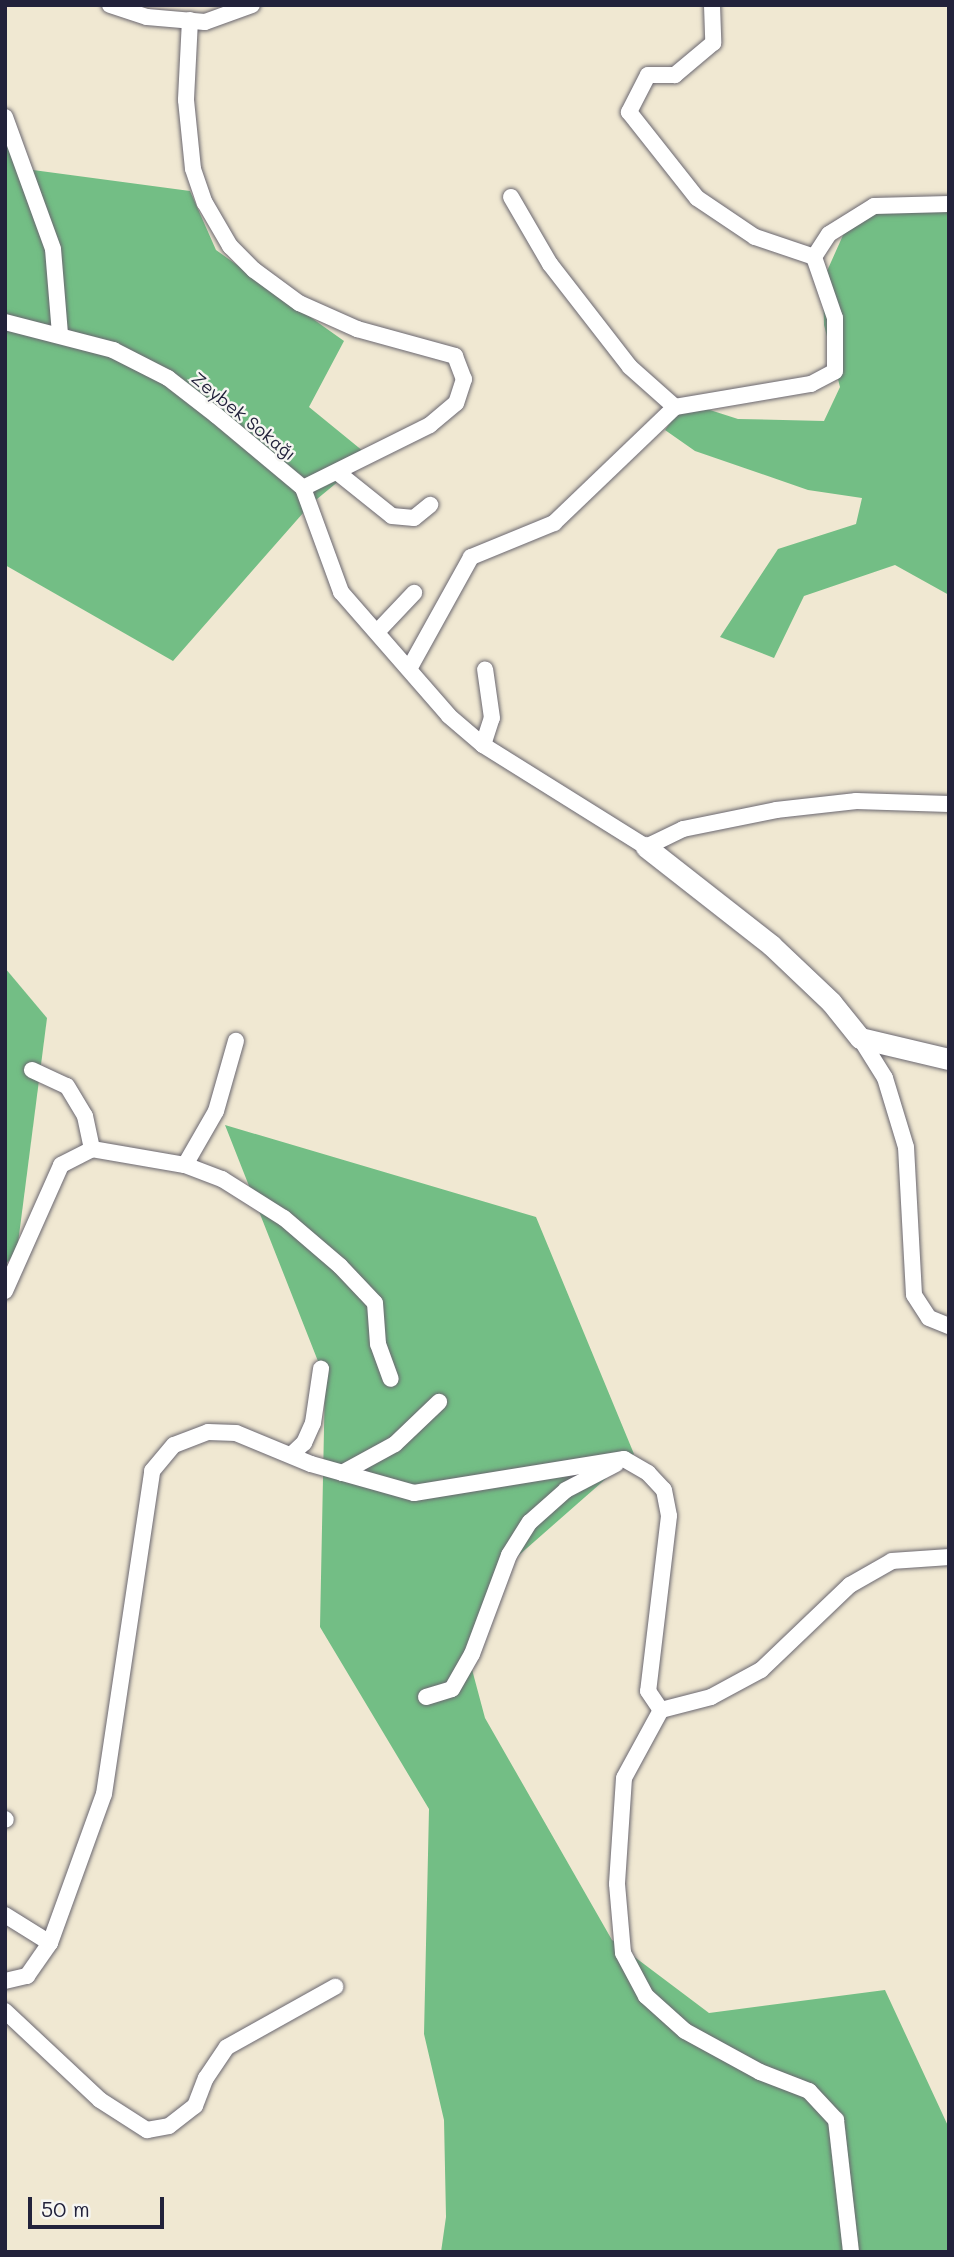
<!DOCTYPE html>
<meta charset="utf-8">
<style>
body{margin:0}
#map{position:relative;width:954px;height:2257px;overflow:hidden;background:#f0e8d2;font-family:Mali,sans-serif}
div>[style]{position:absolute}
.forest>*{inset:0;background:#73be85}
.roads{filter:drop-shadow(0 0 2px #6a6770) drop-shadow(0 0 2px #6a6770)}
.minor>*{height:16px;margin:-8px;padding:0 8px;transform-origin:8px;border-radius:8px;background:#fff}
.tertiary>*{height:21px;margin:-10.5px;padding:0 10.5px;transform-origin:10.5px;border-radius:10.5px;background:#fff}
span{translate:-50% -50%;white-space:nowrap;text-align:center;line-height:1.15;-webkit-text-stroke:5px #f6f6f2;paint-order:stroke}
.street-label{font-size:18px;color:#22223b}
.frame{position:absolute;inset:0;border:7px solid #22223b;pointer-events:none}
.scale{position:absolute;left:28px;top:2197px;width:136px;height:32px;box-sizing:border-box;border:4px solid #22223b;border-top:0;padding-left:9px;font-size:21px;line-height:24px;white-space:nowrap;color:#22223b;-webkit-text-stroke:5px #f6f6f2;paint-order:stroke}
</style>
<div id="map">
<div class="forest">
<div style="clip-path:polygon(5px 103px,18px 168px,190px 191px,216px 250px,344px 341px,309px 407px,369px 456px,311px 504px,173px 661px,5px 565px)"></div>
<div style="clip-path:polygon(949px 198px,949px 595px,895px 565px,804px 596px,774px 658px,720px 637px,778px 549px,856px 524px,862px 498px,808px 490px,695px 451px,665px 430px,685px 402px,738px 419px,824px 421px,840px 387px,824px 325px,823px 280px,844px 233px,869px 202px)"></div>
<div style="clip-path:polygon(5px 968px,47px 1018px,17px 1251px,5px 1265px)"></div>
<div style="clip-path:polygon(225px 1125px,536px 1217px,634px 1454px,510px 1563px,470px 1662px,485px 1718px,612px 1940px,709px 2013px,885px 1990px,949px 2128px,949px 2252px,441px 2252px,446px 2217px,444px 2120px,424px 2034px,429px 1809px,320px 1627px,325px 1379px)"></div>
</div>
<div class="roads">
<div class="minor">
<div style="left:110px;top:5px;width:39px;rotate:18deg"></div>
<div style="left:147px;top:17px;width:58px;rotate:4.9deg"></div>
<div style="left:205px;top:22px;width:50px;rotate:-19.9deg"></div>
<div style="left:712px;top:5px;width:38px;rotate:88deg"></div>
<div style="left:713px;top:43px;width:50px;rotate:139.9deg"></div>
<div style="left:675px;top:75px;width:27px;rotate:180deg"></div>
<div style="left:648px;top:75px;width:42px;rotate:117.2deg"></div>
<div style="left:629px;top:112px;width:110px;rotate:51.7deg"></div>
<div style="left:697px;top:198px;width:70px;rotate:33.9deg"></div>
<div style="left:755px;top:237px;width:62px;rotate:18.7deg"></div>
<div style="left:190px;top:20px;width:80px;rotate:92.9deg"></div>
<div style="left:186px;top:100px;width:69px;rotate:84.2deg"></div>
<div style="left:193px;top:169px;width:36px;rotate:71deg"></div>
<div style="left:205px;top:203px;width:50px;rotate:59.8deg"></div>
<div style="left:230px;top:246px;width:34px;rotate:45deg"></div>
<div style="left:254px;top:270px;width:56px;rotate:36.3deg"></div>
<div style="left:299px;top:303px;width:64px;rotate:24.1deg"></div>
<div style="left:357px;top:329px;width:102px;rotate:15.4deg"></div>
<div style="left:455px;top:356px;width:25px;rotate:69deg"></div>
<div style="left:464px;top:379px;width:25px;rotate:108deg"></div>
<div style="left:456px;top:403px;width:34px;rotate:140deg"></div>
<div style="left:430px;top:425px;width:142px;rotate:153.6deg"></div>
<div style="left:5px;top:117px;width:140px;rotate:70deg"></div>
<div style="left:53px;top:249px;width:85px;rotate:85.3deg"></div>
<div style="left:511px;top:197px;width:78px;rotate:59.8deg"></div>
<div style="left:550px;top:264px;width:130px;rotate:52.2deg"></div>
<div style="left:630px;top:367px;width:60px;rotate:41.6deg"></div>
<div style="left:5px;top:322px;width:112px;rotate:14.5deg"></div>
<div style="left:113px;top:350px;width:62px;rotate:27deg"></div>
<div style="left:168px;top:378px;width:62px;rotate:37.8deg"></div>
<div style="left:217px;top:416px;width:112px;rotate:39.9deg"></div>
<div style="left:303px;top:488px;width:111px;rotate:69.9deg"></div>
<div style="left:341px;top:592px;width:164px;rotate:48.9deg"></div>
<div style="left:449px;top:716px;width:45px;rotate:40.5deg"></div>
<div style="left:483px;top:745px;width:192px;rotate:32deg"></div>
<div style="left:646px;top:847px;width:41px;rotate:-25.9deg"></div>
<div style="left:683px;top:829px;width:95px;rotate:-11.5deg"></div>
<div style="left:776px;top:810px;width:81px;rotate:-6.4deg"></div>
<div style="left:856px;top:801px;width:93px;rotate:1.8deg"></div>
<div style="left:337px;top:472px;width:70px;rotate:38.7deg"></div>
<div style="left:392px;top:516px;width:22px;rotate:5deg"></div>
<div style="left:414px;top:518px;width:21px;rotate:-39deg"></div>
<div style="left:377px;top:632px;width:54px;rotate:-46.5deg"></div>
<div style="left:409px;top:669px;width:128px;rotate:-61deg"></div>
<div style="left:471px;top:557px;width:90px;rotate:-22.3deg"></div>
<div style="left:554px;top:523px;width:168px;rotate:-43.8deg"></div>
<div style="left:675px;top:407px;width:138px;rotate:-9.6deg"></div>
<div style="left:811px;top:384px;width:27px;rotate:-28deg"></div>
<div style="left:835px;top:371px;width:53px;rotate:-90deg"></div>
<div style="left:835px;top:318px;width:65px;rotate:-109deg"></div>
<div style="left:814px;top:257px;width:27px;rotate:-57deg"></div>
<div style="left:829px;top:234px;width:53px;rotate:-31.9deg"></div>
<div style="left:874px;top:206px;width:75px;rotate:-1.5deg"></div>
<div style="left:483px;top:745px;width:28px;rotate:-72deg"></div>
<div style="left:492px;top:718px;width:49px;rotate:-98.1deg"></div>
<div style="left:860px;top:1038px;width:47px;rotate:58deg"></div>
<div style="left:885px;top:1078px;width:72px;rotate:73.1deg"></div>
<div style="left:906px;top:1147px;width:148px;rotate:86.9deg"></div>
<div style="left:914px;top:1295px;width:27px;rotate:57deg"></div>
<div style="left:929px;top:1318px;width:22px;rotate:22deg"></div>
<div style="left:32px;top:1070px;width:38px;rotate:25deg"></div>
<div style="left:67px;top:1086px;width:35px;rotate:59deg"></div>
<div style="left:85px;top:1116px;width:34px;rotate:78deg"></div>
<div style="left:185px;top:1165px;width:62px;rotate:-60.1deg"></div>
<div style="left:216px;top:1111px;width:73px;rotate:-74.1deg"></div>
<div style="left:5px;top:1291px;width:138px;rotate:-66deg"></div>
<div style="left:61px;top:1165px;width:35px;rotate:-27deg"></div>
<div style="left:92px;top:1149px;width:94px;rotate:9.8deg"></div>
<div style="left:185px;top:1165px;width:40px;rotate:21deg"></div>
<div style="left:222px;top:1179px;width:73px;rotate:32.2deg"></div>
<div style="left:284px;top:1218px;width:74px;rotate:40.6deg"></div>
<div style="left:340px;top:1266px;width:51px;rotate:46.6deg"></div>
<div style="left:375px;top:1303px;width:41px;rotate:85.8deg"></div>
<div style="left:378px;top:1344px;width:37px;rotate:70deg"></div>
<div style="left:291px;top:1455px;width:18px;rotate:-43deg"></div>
<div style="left:304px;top:1443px;width:22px;rotate:-66deg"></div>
<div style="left:313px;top:1423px;width:55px;rotate:-81.6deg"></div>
<div style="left:342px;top:1473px;width:60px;rotate:-28.7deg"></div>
<div style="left:395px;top:1444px;width:61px;rotate:-43.7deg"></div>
<div style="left:426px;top:1697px;width:27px;rotate:-17deg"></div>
<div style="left:452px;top:1689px;width:40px;rotate:-60.3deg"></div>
<div style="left:472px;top:1654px;width:106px;rotate:-69.5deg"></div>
<div style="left:509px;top:1555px;width:39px;rotate:-58deg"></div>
<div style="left:530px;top:1522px;width:48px;rotate:-41.6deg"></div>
<div style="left:566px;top:1490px;width:56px;rotate:-27.5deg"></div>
<div style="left:661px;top:1710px;width:77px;rotate:118.6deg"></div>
<div style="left:624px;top:1778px;width:106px;rotate:93.8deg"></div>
<div style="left:617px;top:1884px;width:69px;rotate:85deg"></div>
<div style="left:623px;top:1953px;width:49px;rotate:61.9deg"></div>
<div style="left:646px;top:1996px;width:52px;rotate:41.9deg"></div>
<div style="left:685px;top:2031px;width:85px;rotate:28.7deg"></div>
<div style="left:760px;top:2072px;width:53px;rotate:21.2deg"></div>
<div style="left:809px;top:2091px;width:40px;rotate:47deg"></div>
<div style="left:836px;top:2120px;width:133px;rotate:83.5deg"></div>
<div style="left:5px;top:1819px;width:1px;rotate:45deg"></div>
<div style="left:5px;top:1915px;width:53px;rotate:31.9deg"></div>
<div style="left:5px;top:1981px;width:23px;rotate:-13deg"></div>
<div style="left:27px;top:1976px;width:40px;rotate:-55.1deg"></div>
<div style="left:50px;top:1943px;width:158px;rotate:-70.1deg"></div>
<div style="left:104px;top:1794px;width:327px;rotate:-81.5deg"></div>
<div style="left:152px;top:1471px;width:34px;rotate:-50deg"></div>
<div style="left:174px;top:1445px;width:36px;rotate:-21deg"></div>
<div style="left:208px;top:1432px;width:28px;rotate:2deg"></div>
<div style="left:236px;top:1433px;width:81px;rotate:22.5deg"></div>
<div style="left:311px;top:1464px;width:107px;rotate:15.7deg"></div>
<div style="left:414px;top:1493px;width:213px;rotate:-9.2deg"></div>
<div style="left:624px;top:1459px;width:28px;rotate:30deg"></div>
<div style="left:648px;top:1473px;width:23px;rotate:47deg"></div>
<div style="left:664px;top:1490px;width:26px;rotate:79deg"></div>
<div style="left:669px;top:1516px;width:176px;rotate:96.8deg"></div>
<div style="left:648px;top:1691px;width:23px;rotate:56deg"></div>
<div style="left:661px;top:1710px;width:52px;rotate:-14.6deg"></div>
<div style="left:711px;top:1697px;width:57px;rotate:-28.4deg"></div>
<div style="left:761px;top:1670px;width:123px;rotate:-43.7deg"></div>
<div style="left:850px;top:1585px;width:48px;rotate:-29.7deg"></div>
<div style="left:892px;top:1561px;width:57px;rotate:-4deg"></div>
<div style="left:5px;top:2011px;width:130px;rotate:43.1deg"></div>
<div style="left:100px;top:2100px;width:56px;rotate:32.6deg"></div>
<div style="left:147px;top:2130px;width:22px;rotate:-10deg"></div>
<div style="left:169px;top:2126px;width:33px;rotate:-38deg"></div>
<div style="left:195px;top:2106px;width:30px;rotate:-69deg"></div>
<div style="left:206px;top:2078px;width:37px;rotate:-56deg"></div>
<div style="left:227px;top:2047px;width:124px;rotate:-29.1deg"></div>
</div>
<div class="tertiary">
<div style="left:646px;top:847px;width:159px;rotate:38.1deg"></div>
<div style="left:771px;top:945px;width:83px;rotate:43.5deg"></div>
<div style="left:831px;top:1002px;width:46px;rotate:51.1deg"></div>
<div style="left:860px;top:1038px;width:91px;rotate:13.3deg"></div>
</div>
</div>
<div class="street-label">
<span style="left:244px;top:416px;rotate:39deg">Zeybek Sokağı</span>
</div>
<div class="frame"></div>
<div class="scale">50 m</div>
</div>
